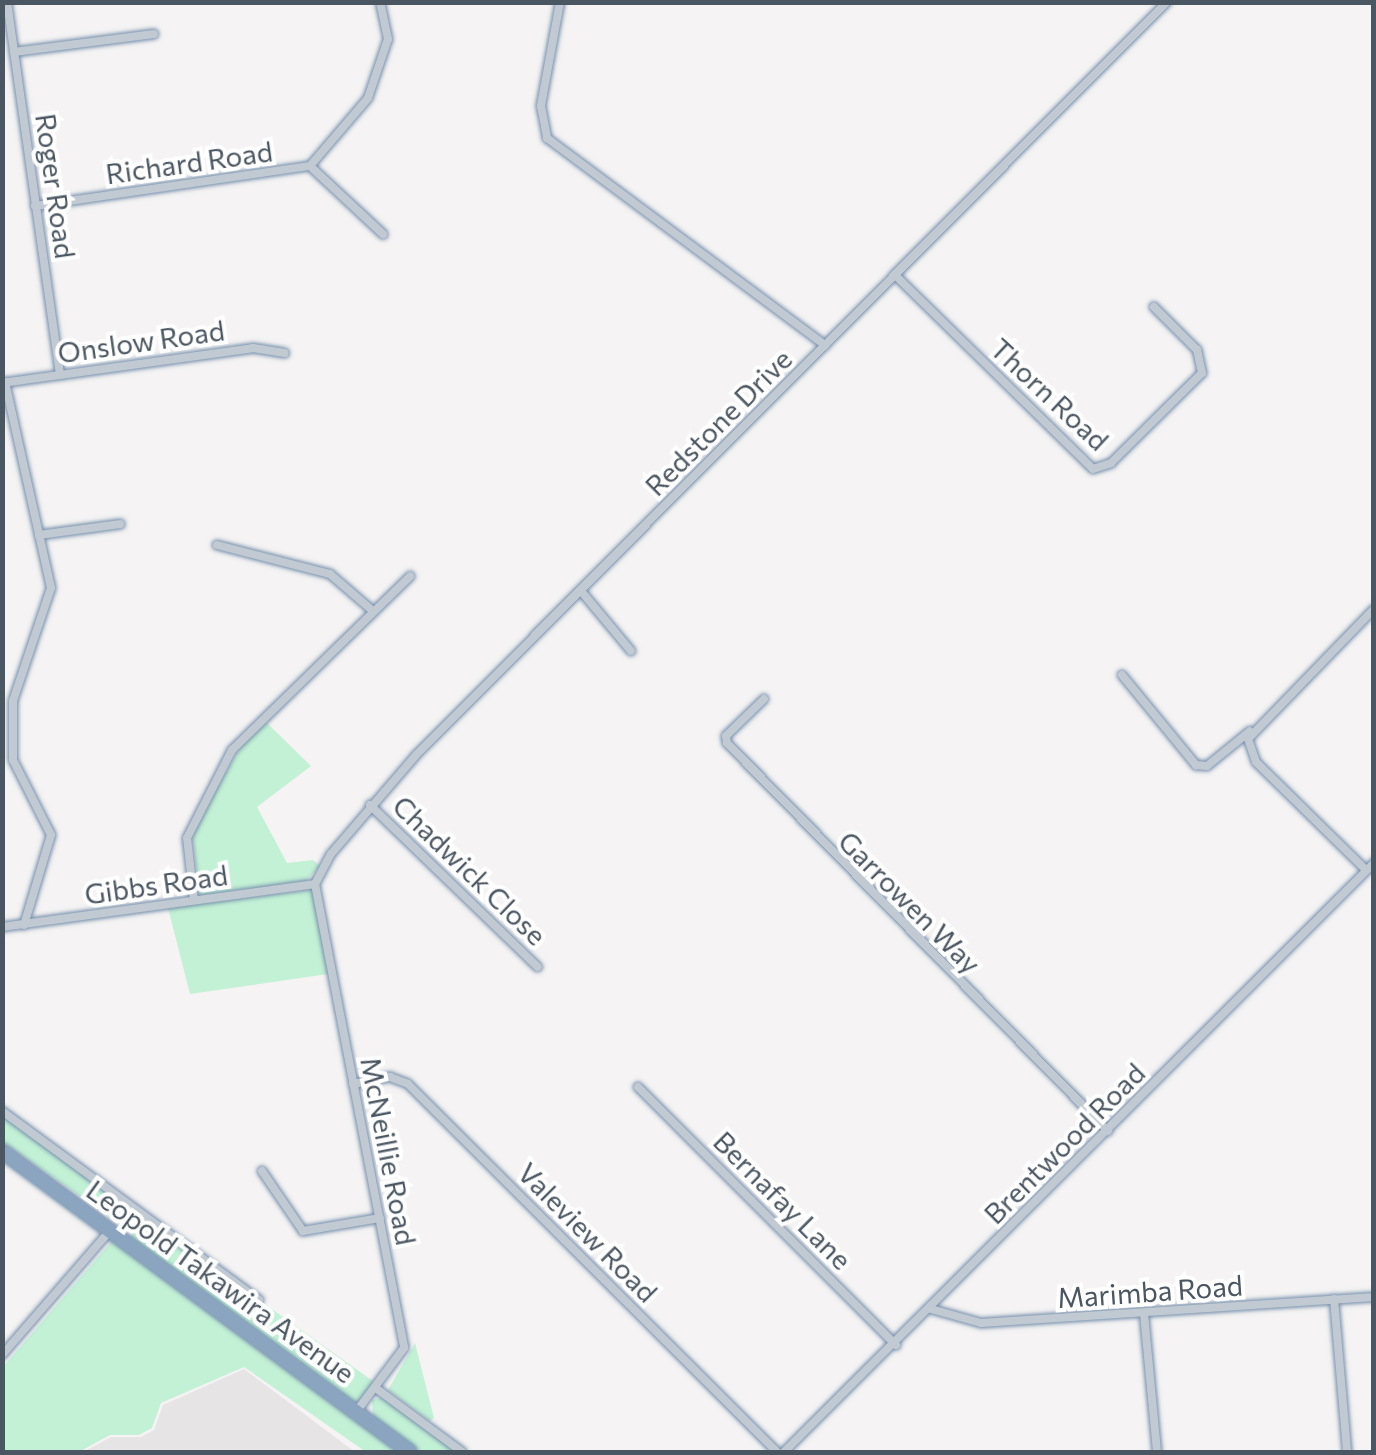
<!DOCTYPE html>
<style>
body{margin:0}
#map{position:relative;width:1376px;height:1455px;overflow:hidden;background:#f5f3f3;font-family:Commissioner,sans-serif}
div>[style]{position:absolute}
.education>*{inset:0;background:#e6e4e5}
.green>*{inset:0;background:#c3f1d5}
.roads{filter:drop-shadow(0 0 2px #7690ad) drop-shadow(0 0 2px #7690ad)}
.street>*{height:8px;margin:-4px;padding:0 4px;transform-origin:4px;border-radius:4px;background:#c1cad2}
.highway>*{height:14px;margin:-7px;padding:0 7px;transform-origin:7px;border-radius:7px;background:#8ba5c1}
span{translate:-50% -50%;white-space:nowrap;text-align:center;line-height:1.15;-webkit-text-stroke:8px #fff;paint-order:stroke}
.street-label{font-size:28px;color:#4a5661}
.frame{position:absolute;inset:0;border:5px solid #4a5661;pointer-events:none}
</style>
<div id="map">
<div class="education">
<div style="clip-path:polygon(244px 1369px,355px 1452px,83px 1452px,111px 1437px,141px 1437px,154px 1430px,163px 1405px)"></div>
</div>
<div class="green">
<div style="clip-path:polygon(265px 721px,311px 766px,257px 807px,287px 863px,313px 860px,320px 866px,306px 881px,200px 896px,192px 832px,242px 745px)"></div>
<div style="clip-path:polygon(312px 890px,328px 974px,190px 994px,168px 908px)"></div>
<div style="clip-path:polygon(2px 1113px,133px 1211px,125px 1228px,3px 1142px)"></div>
<div style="clip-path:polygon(144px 1218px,377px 1384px,362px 1402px,355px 1403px,130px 1237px)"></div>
<div style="clip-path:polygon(112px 1241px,402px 1452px,366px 1452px,244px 1367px,161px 1403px,152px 1428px,139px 1435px,110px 1435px,79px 1452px,3px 1452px,3px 1367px)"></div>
<div style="clip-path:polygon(415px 1343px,434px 1418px,430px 1421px,388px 1390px)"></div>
<div style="clip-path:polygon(385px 1397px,459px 1452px,422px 1452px,373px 1416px,372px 1400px)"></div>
</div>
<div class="roads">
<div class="street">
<div style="left:7px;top:2px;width:377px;rotate:81.9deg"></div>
<div style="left:560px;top:2px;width:106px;rotate:100.4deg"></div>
<div style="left:541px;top:106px;width:33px;rotate:79deg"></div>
<div style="left:547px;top:138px;width:347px;rotate:36.7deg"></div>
<div style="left:14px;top:52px;width:141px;rotate:-7.3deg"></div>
<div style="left:310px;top:166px;width:89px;rotate:-49.5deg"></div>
<div style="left:368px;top:98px;width:62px;rotate:-71.3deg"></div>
<div style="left:388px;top:39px;width:38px;rotate:-102deg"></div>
<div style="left:35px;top:206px;width:278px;rotate:-8.3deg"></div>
<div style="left:310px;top:166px;width:100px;rotate:43deg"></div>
<div style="left:895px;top:275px;width:277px;rotate:44.4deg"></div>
<div style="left:1093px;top:469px;width:19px;rotate:-18deg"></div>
<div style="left:1111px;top:463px;width:128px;rotate:-44.7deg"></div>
<div style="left:1202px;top:373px;width:24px;rotate:-102deg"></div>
<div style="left:1197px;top:350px;width:61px;rotate:-135deg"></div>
<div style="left:5px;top:382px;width:211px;rotate:77.4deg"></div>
<div style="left:51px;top:588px;width:119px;rotate:108.6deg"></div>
<div style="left:13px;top:701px;width:59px;rotate:90deg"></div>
<div style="left:13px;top:760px;width:84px;rotate:63.1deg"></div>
<div style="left:51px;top:835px;width:94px;rotate:106.7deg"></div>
<div style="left:2px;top:383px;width:253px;rotate:-7.9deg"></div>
<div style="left:253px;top:348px;width:32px;rotate:9deg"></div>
<div style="left:39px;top:535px;width:82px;rotate:-7.7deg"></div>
<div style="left:217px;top:545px;width:117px;rotate:14.4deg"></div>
<div style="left:330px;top:574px;width:57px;rotate:40.7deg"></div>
<div style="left:581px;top:591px;width:78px;rotate:50.2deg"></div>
<div style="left:1122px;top:675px;width:117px;rotate:50.6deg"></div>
<div style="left:1196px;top:765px;width:11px;rotate:5deg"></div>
<div style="left:1207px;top:766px;width:55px;rotate:-39.1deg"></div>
<div style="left:764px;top:699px;width:53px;rotate:135.8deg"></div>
<div style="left:726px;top:736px;width:7px;rotate:82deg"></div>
<div style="left:727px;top:743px;width:544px;rotate:45.52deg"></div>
<div style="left:370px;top:805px;width:233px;rotate:44deg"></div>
<div style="left:1366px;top:870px;width:154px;rotate:-135.5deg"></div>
<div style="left:1256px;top:762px;width:24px;rotate:-109deg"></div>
<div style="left:1248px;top:739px;width:181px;rotate:-45.9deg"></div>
<div style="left:315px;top:884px;width:34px;rotate:-62deg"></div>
<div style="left:331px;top:854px;width:132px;rotate:-49.3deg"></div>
<div style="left:417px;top:754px;width:1062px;rotate:-45.08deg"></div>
<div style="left:315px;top:884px;width:472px;rotate:79.1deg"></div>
<div style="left:404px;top:1348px;width:80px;rotate:126.9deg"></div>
<div style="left:194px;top:900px;width:62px;rotate:-96.4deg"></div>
<div style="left:187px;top:838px;width:99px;rotate:-62.9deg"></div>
<div style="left:232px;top:750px;width:249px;rotate:-44.3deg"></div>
<div style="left:2px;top:927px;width:316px;rotate:-7.8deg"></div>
<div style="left:353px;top:1084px;width:38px;rotate:-11deg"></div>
<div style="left:390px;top:1077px;width:19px;rotate:21deg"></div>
<div style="left:408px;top:1084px;width:521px;rotate:44.92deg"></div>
<div style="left:638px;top:1087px;width:365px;rotate:45deg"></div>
<div style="left:2px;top:1111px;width:319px;rotate:36.3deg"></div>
<div style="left:262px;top:1171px;width:73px;rotate:55.7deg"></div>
<div style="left:303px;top:1231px;width:78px;rotate:-9.6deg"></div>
<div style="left:1334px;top:1299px;width:154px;rotate:85.1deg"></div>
<div style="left:931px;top:1309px;width:52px;rotate:15.6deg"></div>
<div style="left:981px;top:1323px;width:394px;rotate:-3.8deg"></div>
<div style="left:1144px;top:1314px;width:139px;rotate:84.6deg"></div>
<div style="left:2px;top:1355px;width:163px;rotate:-49deg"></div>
<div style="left:377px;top:1389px;width:106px;rotate:36.5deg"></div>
<div style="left:784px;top:1452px;width:834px;rotate:-44.95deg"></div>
</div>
<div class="highway">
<div style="left:2px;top:1151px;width:507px;rotate:36.42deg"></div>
</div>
</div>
<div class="street-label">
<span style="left:189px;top:162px;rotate:-8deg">Richard Road</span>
<span style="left:56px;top:186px;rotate:82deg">Roger Road</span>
<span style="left:141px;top:341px;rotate:-8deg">Onslow Road</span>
<span style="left:1050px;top:394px;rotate:43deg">Thorn Road</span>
<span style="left:718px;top:422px;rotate:-45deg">Redstone Drive</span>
<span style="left:470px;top:870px;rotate:44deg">Chadwick Close</span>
<span style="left:156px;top:884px;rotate:-8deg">Gibbs Road</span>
<span style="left:910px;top:902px;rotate:45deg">Garrowen Way</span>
<span style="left:1064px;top:1143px;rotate:-45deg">Brentwood Road</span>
<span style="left:389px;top:1151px;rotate:79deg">McNeillie Road</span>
<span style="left:783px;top:1200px;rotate:45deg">Bernafay Lane</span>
<span style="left:588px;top:1232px;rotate:45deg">Valeview Road</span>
<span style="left:221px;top:1281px;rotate:36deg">Leopold Takawira Avenue</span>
<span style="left:1150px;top:1291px;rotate:-4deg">Marimba Road</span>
</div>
<div class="frame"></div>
</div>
